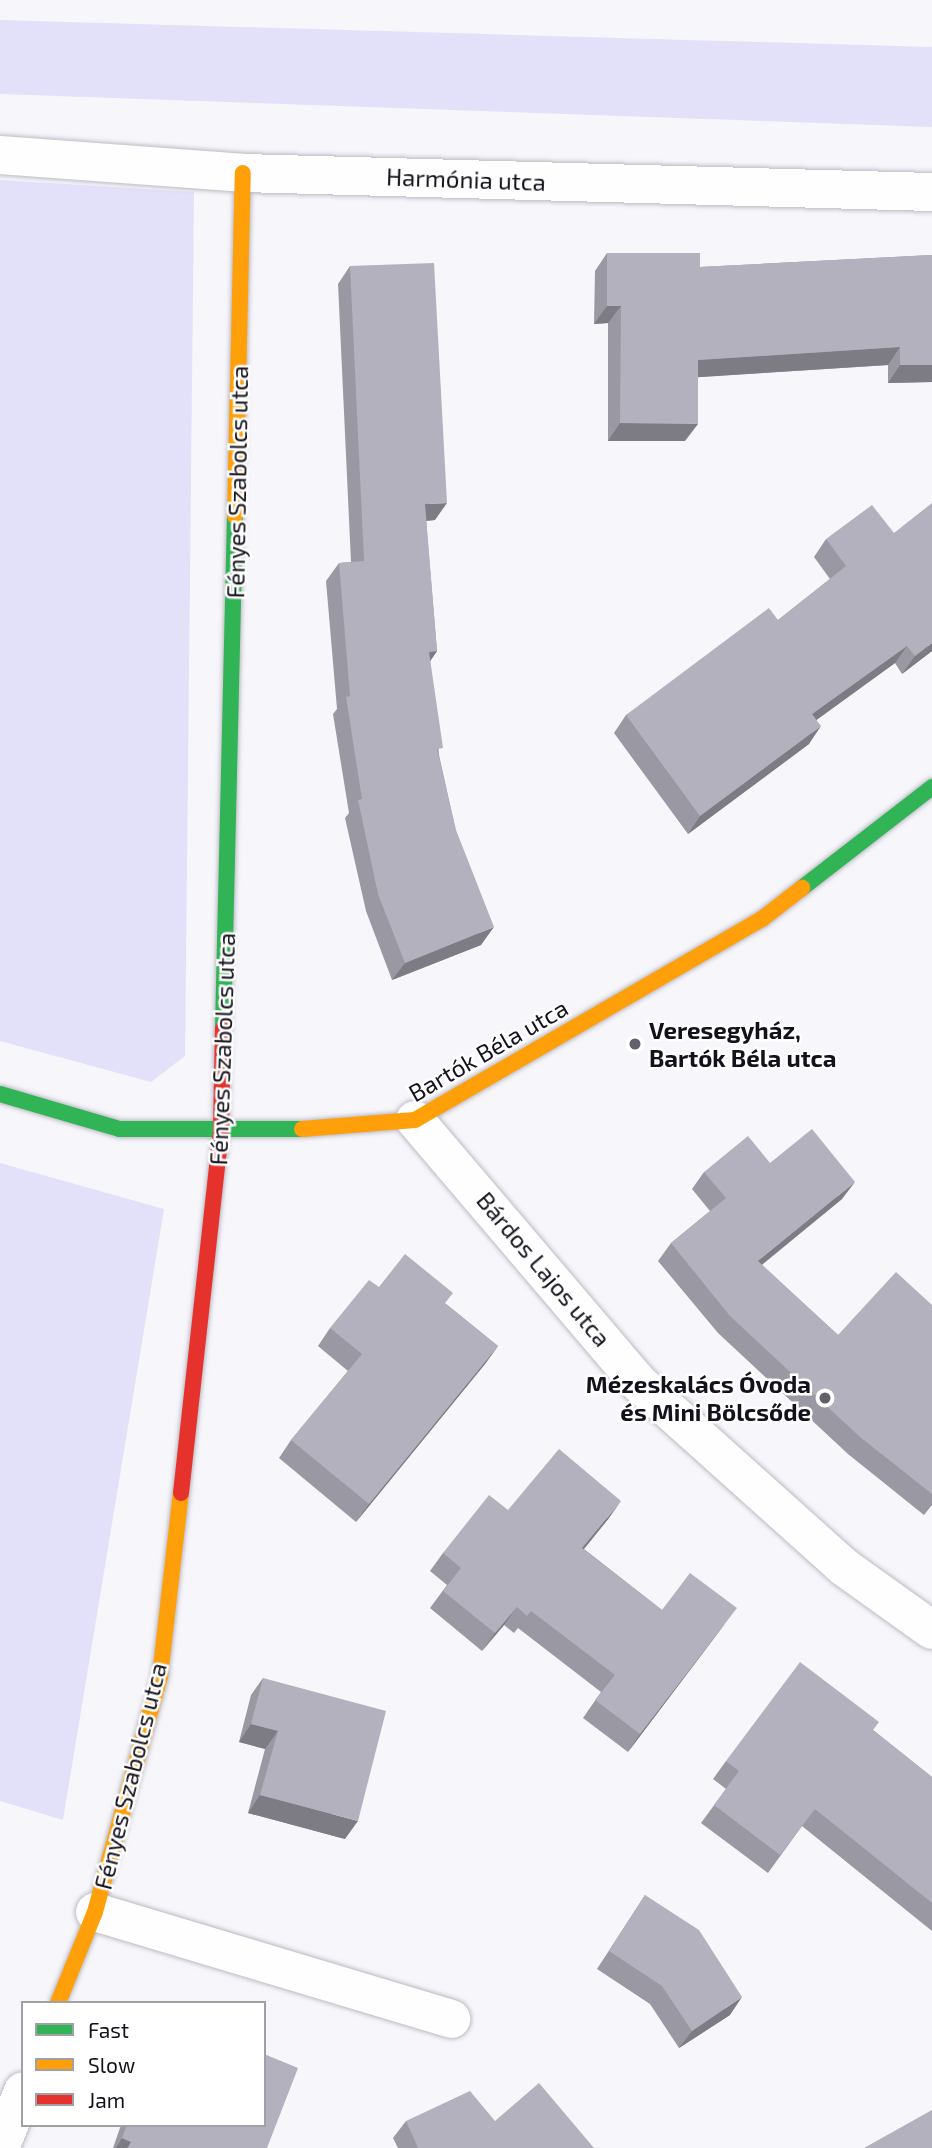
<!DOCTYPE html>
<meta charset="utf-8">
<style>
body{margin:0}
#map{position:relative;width:932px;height:2148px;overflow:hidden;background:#f6f6fb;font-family:"Exo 2",sans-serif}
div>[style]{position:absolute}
.green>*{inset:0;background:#e3e1fa}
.roads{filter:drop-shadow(0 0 2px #bcbbc3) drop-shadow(0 0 2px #bcbbc3)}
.street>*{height:38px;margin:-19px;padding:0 19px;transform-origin:19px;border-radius:19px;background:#fefefe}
.fast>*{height:16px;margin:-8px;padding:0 8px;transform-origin:8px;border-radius:8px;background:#30b455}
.slow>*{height:16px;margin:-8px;padding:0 8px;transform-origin:8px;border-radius:8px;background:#ff9f0a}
.jam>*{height:16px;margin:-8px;padding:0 8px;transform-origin:8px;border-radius:8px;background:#e5322d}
.wall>*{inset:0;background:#9998a3}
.shaded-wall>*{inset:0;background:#7d7c84}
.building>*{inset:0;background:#b2b1bd}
.dots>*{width:19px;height:19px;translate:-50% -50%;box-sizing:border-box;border:4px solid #fff;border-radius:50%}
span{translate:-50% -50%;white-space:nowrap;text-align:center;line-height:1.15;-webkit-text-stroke:5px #fff;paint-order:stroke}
.street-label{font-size:24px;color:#13111b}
.poi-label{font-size:24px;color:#13111b;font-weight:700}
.left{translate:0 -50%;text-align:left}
.right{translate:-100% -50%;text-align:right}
.legend{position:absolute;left:21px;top:2001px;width:245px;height:126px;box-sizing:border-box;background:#fff;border:2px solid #a1a0a4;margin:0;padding:9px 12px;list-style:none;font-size:21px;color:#13111b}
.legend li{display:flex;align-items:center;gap:14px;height:35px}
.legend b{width:35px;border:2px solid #a1a0a4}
</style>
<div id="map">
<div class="green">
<div style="clip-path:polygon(0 20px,932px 47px,932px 127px,0 94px)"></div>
<div style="clip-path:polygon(0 180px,194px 192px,185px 1056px,151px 1082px,0 1041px)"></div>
<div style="clip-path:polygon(0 1163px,164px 1209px,63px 1820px,0 1801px)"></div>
</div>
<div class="roads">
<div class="street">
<div style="left:0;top:155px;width:244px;rotate:4.2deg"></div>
<div style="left:243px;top:173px;width:689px;rotate:1.58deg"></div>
<div style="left:415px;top:1120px;width:347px;rotate:49.6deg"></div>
<div style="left:640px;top:1384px;width:274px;rotate:41.9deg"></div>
<div style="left:844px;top:1567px;width:108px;rotate:35.6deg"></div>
<div style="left:95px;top:1912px;width:372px;rotate:16.7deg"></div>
<div style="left:0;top:2148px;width:61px;rotate:-68deg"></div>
</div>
<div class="fast">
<div style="left:802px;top:888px;width:165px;rotate:-37.8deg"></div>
<div style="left:223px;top:1029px;width:513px;rotate:-88.66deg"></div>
<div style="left:0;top:1094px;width:125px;rotate:16.3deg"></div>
<div style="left:120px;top:1129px;width:182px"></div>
</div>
<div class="slow">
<div style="left:235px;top:516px;width:343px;rotate:-88.7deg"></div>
<div style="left:302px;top:1129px;width:113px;rotate:-4.6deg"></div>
<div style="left:415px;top:1120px;width:401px;rotate:-30.1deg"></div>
<div style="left:762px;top:919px;width:51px;rotate:-37.8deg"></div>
<div style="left:58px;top:2003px;width:98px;rotate:-67.9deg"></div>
<div style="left:95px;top:1912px;width:245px;rotate:-74.6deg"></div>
<div style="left:160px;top:1676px;width:184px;rotate:-83.5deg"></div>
</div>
<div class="jam">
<div style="left:181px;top:1493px;width:366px;rotate:-83.7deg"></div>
<div style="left:221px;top:1129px;width:100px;rotate:-88.9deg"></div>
</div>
</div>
<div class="wall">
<div style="clip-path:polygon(607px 253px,700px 267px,932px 255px,932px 382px,888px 383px,888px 365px,698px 377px,685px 441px,608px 441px,608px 323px,594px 324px,595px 271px)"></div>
<div style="clip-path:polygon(350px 266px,435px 520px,426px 521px,437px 651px,430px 661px,439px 755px,481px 945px,392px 980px,366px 911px,345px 818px,349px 813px,333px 714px,337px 709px,326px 581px,339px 563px,351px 562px,338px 284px)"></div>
<div style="clip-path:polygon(826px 539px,932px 651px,902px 674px,895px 663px,816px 720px,809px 744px,688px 834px,614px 733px,626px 715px,778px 620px,830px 579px,814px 557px)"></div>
<div style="clip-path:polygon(770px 1163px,842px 1199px,762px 1265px,838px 1335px,932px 1305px,932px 1505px,924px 1515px,848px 1454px,718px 1333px,658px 1261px,671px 1243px,710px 1211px,692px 1189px,704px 1172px)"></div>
<div style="clip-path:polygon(446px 1304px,498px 1346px,485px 1364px,356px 1522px,279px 1458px,291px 1440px,348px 1371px,318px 1346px,330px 1328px)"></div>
<div style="clip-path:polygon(508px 1510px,609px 1518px,584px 1549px,662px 1610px,724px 1625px,628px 1752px,583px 1718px,601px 1692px,518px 1628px,514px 1633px,504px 1625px,482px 1651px,430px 1608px,447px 1585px,430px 1571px,443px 1553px)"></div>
<div style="clip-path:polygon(263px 1678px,345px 1839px,248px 1813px,265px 1749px,239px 1742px,251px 1695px)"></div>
<div style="clip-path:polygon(873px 1730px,932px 1777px,932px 1931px,802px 1826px,768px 1873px,701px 1823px,726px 1789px,713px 1779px,726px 1761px)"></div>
<div style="clip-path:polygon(645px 1895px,730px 2015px,679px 2048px,650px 2004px,597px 1969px)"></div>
<div style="clip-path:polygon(406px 2121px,495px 2121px,594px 2148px,398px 2148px,393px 2138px)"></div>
<div style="clip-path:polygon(121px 2125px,264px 2125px,267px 2148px,113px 2148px)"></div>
</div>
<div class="shaded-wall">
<div style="clip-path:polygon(607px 306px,621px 306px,608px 323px,594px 324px)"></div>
<div style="clip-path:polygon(900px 347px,888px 365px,686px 378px,698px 360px)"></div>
<div style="clip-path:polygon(900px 365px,932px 365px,932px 382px,888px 383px)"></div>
<div style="clip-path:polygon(620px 423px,698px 424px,685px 441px,608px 441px)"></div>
<div style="clip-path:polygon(447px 503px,435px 520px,412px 522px,425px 504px)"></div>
<div style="clip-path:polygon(932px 643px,932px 651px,902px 674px,915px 656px)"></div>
<div style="clip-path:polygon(907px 646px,895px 663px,800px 732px,812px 714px)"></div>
<div style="clip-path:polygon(437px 651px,425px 669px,429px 652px)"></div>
<div style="clip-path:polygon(821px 726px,809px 744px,688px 834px,700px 816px)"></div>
<div style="clip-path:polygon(494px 927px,481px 945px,392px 980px,405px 963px)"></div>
<div style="clip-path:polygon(855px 1182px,842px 1199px,745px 1278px,758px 1261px)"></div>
<div style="clip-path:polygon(498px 1346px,485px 1364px,356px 1522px,369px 1504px)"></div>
<div style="clip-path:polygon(621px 1501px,609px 1518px,570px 1566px,582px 1548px)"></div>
<div style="clip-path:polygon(517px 1607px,504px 1625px,482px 1651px,495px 1633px)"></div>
<div style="clip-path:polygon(737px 1608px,724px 1625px,628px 1752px,640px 1734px)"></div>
<div style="clip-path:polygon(251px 1724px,278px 1731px,265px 1749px,239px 1742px)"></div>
<div style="clip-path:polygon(260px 1795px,358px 1821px,345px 1839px,248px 1813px)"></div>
<div style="clip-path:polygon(742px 1997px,730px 2015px,679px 2048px,692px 2031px)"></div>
<div style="clip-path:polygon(122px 2138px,131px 2142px,127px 2148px,116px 2148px)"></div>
</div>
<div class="building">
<div style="clip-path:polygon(607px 253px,700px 253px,700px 267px,932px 255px,932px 365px,900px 365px,900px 347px,698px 360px,698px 424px,620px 423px,621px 306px,607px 306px)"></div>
<div style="clip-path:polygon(434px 263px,447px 503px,425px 504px,437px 651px,429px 652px,443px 748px,437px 749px,456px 830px,494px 927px,405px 963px,378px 894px,358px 800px,362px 799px,346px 697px,350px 696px,339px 563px,364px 561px,350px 266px)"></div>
<div style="clip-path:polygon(932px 503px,932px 643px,915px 656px,907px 646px,812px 714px,821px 726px,700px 816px,626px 715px,769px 608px,778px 620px,846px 566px,826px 539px,872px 505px,894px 533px)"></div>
<div style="clip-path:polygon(812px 1129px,855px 1182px,758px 1261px,838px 1335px,896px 1272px,932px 1305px,932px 1494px,860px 1437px,730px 1316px,671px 1243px,726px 1198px,704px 1172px,748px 1136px,770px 1163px)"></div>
<div style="clip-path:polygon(405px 1254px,453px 1293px,445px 1303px,498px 1346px,369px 1504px,291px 1440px,362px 1354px,330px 1328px,369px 1280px,379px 1287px)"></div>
<div style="clip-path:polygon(559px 1449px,621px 1501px,582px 1548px,662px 1610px,690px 1573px,737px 1608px,640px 1734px,595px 1700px,615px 1675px,531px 1611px,527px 1616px,517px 1607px,495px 1633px,443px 1591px,461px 1568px,443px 1553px,489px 1495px,508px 1510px)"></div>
<div style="clip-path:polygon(800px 1662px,879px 1722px,873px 1730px,932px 1777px,932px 1903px,815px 1809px,780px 1855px,714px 1805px,739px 1771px,726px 1761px)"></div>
<div style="clip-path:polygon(263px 1678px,386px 1711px,358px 1821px,260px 1795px,278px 1731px,251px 1724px)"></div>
<div style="clip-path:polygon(645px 1895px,699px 1930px,742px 1997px,692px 2031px,662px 1986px,609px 1951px)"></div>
<div style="clip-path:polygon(264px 2054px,298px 2068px,267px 2148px,128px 2148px,131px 2142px,122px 2138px,127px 2125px,264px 2125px)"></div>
<div style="clip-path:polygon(539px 2083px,594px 2148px,418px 2148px,406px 2121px,470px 2091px,495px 2121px)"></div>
<div style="clip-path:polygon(932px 2110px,932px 2148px,864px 2148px)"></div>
</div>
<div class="dots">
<div style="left:635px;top:1044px;background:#626169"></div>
<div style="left:825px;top:1398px;background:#626169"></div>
</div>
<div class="street-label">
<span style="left:466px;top:179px;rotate:2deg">Harmónia utca</span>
<span style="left:237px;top:482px;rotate:-89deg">Fényes Szabolcs utca</span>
<span style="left:222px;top:1049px;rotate:-88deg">Fényes Szabolcs utca</span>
<span style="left:488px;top:1050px;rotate:-30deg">Bartók Béla utca</span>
<span style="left:544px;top:1269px;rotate:50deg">Bárdos Lajos utca</span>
<span style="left:130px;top:1776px;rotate:-76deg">Fényes Szabolcs utca</span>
</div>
<div class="poi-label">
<span class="left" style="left:649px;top:1044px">Veresegyház,<br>Bartók Béla utca</span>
<span class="right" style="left:811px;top:1398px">Mézeskalács Óvoda<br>és Mini Bölcsőde</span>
</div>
<ul class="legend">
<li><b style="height:9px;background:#30b455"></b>Fast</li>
<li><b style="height:9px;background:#ff9f0a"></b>Slow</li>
<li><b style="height:9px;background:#e5322d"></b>Jam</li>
</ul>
</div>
